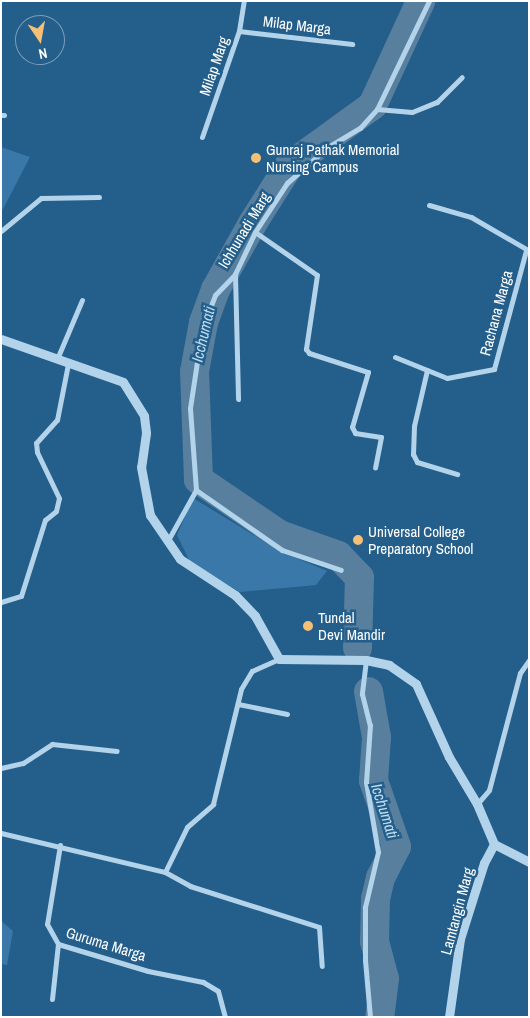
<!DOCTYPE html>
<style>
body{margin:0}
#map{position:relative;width:530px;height:1018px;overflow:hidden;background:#245e8b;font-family:"Archivo Narrow",sans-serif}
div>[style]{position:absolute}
.green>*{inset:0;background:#3978a8}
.river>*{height:29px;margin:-14.5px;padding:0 14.5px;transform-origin:14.5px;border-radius:14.5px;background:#58809e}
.minor>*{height:5px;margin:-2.5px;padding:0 2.5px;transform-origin:2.5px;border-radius:2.5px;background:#b2d3ea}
.tertiary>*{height:9px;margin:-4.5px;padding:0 4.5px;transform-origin:4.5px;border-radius:4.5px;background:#b2d3ea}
.dots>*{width:14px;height:14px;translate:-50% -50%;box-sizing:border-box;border:2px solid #245e8b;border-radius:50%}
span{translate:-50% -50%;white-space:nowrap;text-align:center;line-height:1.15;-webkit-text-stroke:5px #245e8b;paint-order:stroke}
.street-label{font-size:15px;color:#fff}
.poi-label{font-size:15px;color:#fff}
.left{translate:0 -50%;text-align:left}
.water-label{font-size:16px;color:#bedcf1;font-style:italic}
.frame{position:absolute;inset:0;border:2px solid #fff;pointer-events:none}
.north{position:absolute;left:15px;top:15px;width:50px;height:50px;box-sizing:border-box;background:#245e8b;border:1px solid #7c9eb9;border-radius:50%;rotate:168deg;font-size:14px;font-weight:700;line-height:20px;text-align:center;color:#fff}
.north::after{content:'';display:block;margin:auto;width:18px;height:22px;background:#f4c076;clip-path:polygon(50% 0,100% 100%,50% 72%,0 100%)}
</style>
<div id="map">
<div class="green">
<div style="clip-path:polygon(1px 147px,30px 157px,1px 213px)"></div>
<div style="clip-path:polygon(193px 498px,280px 551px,327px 571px,316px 585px,240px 592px,191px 564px,177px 535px)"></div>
<div style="clip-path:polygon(1px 921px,13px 931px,7px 965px,1px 964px)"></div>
</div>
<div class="river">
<div style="left:357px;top:647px;width:70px;rotate:-88.4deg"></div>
<div style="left:359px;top:577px;width:30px;rotate:-134deg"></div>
<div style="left:338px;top:555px;width:63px;rotate:-160.4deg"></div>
<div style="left:279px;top:534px;width:98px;rotate:-145.8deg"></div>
<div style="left:198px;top:479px;width:108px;rotate:-92.1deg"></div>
<div style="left:194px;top:371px;width:50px;rotate:-79.6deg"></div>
<div style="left:203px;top:322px;width:35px;rotate:-70deg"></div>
<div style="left:215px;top:289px;width:76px;rotate:-60.7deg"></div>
<div style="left:252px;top:223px;width:67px;rotate:-57.7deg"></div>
<div style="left:288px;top:166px;width:104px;rotate:-36deg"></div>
<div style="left:372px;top:105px;width:115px;rotate:-65.2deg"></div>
<div style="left:368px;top:691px;width:47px;rotate:80.1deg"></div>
<div style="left:376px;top:737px;width:43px;rotate:94deg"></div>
<div style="left:373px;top:780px;width:70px;rotate:70.8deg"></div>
<div style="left:396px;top:846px;width:35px;rotate:117deg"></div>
<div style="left:380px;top:877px;width:22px;rotate:103deg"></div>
<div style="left:375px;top:898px;width:43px;rotate:91.3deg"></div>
<div style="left:374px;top:941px;width:38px;rotate:75deg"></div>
<div style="left:384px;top:978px;width:39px;rotate:97deg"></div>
</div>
<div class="minor">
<div style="left:239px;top:31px;width:114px;rotate:6.6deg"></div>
<div style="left:377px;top:109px;width:35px;rotate:5deg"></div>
<div style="left:412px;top:112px;width:27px;rotate:-22deg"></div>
<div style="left:437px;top:102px;width:35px;rotate:-45deg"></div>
<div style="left:1px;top:115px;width:3px"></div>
<div style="left:202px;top:137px;width:112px;rotate:-70.8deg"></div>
<div style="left:239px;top:31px;width:30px;rotate:-81deg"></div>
<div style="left:429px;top:205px;width:44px;rotate:15.9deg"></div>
<div style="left:471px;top:217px;width:66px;rotate:30.1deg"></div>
<div style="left:1px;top:231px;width:52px;rotate:-39.5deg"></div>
<div style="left:41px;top:198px;width:58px;rotate:-1deg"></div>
<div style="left:255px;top:232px;width:75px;rotate:34.7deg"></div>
<div style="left:317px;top:275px;width:75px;rotate:98.5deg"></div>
<div style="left:306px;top:349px;width:5px;rotate:53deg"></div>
<div style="left:309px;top:353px;width:62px;rotate:17.9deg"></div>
<div style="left:368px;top:372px;width:57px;rotate:106.2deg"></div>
<div style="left:352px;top:427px;width:7px;rotate:63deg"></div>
<div style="left:355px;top:433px;width:26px;rotate:9deg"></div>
<div style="left:381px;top:437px;width:31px;rotate:101deg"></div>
<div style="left:235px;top:274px;width:125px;rotate:88.6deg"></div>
<div style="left:395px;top:357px;width:56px;rotate:22deg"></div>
<div style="left:447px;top:378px;width:48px;rotate:-10.8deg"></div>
<div style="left:494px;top:369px;width:123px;rotate:-74.9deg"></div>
<div style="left:57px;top:359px;width:64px;rotate:-67deg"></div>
<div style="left:427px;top:370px;width:57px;rotate:103.1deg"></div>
<div style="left:414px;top:426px;width:28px;rotate:92deg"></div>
<div style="left:413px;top:454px;width:9px;rotate:63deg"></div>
<div style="left:417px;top:462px;width:42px;rotate:16.7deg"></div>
<div style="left:196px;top:490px;width:105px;rotate:34.9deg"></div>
<div style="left:282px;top:550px;width:62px;rotate:18.7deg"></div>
<div style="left:167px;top:542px;width:60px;rotate:-60.9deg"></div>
<div style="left:196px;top:490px;width:82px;rotate:-94.2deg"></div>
<div style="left:190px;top:408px;width:80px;rotate:-81.4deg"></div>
<div style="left:202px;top:329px;width:36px;rotate:-69deg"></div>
<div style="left:215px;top:295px;width:29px;rotate:-46deg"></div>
<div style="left:235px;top:274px;width:47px;rotate:-64.5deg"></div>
<div style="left:255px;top:232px;width:59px;rotate:-56.9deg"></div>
<div style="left:287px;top:183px;width:55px;rotate:-41.3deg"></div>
<div style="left:328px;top:147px;width:37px;rotate:-31deg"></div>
<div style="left:360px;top:128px;width:25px;rotate:-48deg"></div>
<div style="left:377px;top:109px;width:120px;rotate:-64.3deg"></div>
<div style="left:1px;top:602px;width:21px;rotate:-17deg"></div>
<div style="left:21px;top:596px;width:80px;rotate:-72.5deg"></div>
<div style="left:45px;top:520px;width:14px;rotate:-39deg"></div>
<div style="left:56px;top:511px;width:13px;rotate:-77deg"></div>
<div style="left:59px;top:498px;width:51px;rotate:-115.6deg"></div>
<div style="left:37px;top:452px;width:9px;rotate:-96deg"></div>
<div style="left:36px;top:443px;width:31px;rotate:-48deg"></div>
<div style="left:57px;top:420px;width:57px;rotate:-78.9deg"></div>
<div style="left:366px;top:660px;width:34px;rotate:97deg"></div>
<div style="left:362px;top:694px;width:32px;rotate:76deg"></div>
<div style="left:370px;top:725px;width:57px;rotate:94deg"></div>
<div style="left:366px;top:782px;width:71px;rotate:80.3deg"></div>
<div style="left:378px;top:852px;width:57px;rotate:103.3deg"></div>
<div style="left:365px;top:907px;width:53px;rotate:90deg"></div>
<div style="left:365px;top:960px;width:57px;rotate:85deg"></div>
<div style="left:238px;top:704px;width:50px;rotate:11.5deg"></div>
<div style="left:1px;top:768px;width:23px;rotate:-13deg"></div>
<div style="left:23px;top:763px;width:35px;rotate:-33deg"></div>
<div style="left:52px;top:744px;width:65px;rotate:6.1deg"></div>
<div style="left:477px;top:804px;width:18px;rotate:-49deg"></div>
<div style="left:489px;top:790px;width:121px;rotate:-75.2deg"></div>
<div style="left:520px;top:673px;width:16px;rotate:-55deg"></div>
<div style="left:1px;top:833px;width:169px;rotate:13.4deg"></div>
<div style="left:165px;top:872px;width:29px;rotate:29deg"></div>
<div style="left:190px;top:886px;width:135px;rotate:17.6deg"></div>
<div style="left:319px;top:927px;width:39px;rotate:86deg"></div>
<div style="left:60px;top:845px;width:80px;rotate:99.3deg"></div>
<div style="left:47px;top:924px;width:23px;rotate:61deg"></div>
<div style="left:58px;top:944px;width:94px;rotate:16.7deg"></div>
<div style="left:148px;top:971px;width:56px;rotate:11.3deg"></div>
<div style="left:203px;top:982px;width:17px;rotate:31deg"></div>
<div style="left:218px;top:991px;width:27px;rotate:75deg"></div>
<div style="left:165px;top:872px;width:50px;rotate:-63.9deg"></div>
<div style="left:187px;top:827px;width:35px;rotate:-41deg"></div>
<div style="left:213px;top:804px;width:118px;rotate:-76.3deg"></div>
<div style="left:241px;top:689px;width:21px;rotate:-59deg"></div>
<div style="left:252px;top:671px;width:30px;rotate:-24deg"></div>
<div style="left:52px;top:999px;width:55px;rotate:-83.8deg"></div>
</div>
<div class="tertiary">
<div style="left:1px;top:339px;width:129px;rotate:19.4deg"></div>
<div style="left:123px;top:382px;width:40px;rotate:58deg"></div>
<div style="left:144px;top:416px;width:17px;rotate:83deg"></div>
<div style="left:146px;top:433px;width:34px;rotate:98deg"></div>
<div style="left:141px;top:467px;width:49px;rotate:79.4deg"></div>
<div style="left:150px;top:515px;width:53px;rotate:55.7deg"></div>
<div style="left:180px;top:559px;width:66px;rotate:33.2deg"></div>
<div style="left:235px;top:595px;width:29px;rotate:46deg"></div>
<div style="left:255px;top:616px;width:49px;rotate:60.8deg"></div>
<div style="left:279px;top:659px;width:87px;rotate:0.7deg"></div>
<div style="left:366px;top:660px;width:24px;rotate:12deg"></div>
<div style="left:389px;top:665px;width:33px;rotate:35deg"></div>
<div style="left:416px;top:684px;width:80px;rotate:65.7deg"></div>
<div style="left:449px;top:757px;width:55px;rotate:59.2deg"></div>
<div style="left:477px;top:804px;width:43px;rotate:67deg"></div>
<div style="left:494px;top:844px;width:39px;rotate:27deg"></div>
<div style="left:449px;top:1017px;width:79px;rotate:-82deg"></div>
<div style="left:460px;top:939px;width:80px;rotate:-72.5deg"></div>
<div style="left:484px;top:863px;width:21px;rotate:-62deg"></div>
</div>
<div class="dots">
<div style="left:256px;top:158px;background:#f4c076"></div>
<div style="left:358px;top:540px;background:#f4c076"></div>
<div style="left:308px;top:626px;background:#f4c076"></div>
</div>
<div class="street-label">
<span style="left:297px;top:25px;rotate:7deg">Milap Marga</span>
<span style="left:214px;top:66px;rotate:-71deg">Milap Marg</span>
<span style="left:244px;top:230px;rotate:-59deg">Ichhunadi Marg</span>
<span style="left:496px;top:313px;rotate:-75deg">Rachana Marga</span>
<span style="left:457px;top:911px;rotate:-75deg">Lamtangin Marg</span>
<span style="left:106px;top:944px;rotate:17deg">Guruma Marga</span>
</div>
<div class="poi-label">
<span class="left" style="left:266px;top:158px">Gunraj Pathak Memorial<br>Nursing Campus</span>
<span class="left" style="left:368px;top:540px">Universal College<br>Preparatory School</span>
<span class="left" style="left:318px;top:626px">Tundal<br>Devi Mandir</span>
</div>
<div class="water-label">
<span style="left:203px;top:334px;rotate:-77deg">Icchumati</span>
<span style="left:385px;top:811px;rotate:72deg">Icchumati</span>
</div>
<div class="frame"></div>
<div class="north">N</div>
</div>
